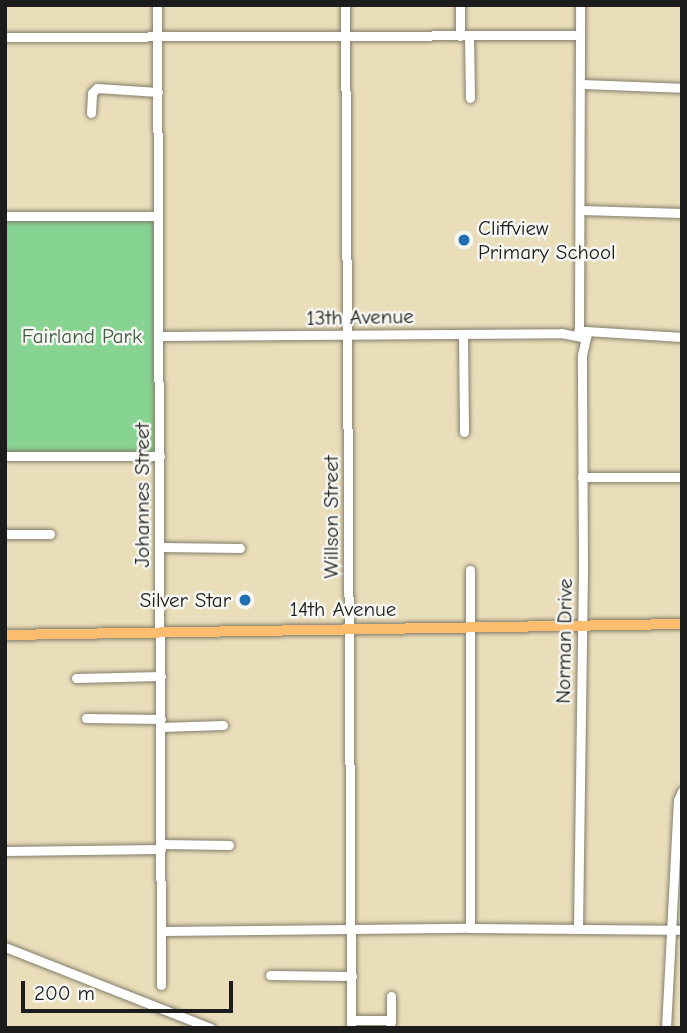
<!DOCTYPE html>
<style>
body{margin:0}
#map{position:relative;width:687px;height:1033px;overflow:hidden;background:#eadeba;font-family:"Comic Neue",sans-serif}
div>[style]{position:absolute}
.green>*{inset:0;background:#87d391}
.roads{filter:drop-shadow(0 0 2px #837d6b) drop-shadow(0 0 2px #837d6b)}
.minor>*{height:9px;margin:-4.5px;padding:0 4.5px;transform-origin:4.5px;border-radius:4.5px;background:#fff}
.major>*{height:10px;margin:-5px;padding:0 5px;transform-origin:5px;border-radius:5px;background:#fcbd6f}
.dots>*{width:19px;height:19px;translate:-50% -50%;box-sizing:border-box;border:4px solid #f6f6f2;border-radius:50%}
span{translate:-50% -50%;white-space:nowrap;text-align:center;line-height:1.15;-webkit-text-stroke:5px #f6f6f2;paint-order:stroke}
.poi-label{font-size:21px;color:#1c1c1c}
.left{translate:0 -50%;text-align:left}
.right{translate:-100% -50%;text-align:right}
.street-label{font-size:21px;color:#1c1c1c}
.park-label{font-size:21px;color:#415c45}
.frame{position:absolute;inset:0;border:7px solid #1c1c1c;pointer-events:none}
.scale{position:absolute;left:21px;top:981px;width:212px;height:32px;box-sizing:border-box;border:4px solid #1c1c1c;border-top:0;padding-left:9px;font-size:21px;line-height:24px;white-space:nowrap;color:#1c1c1c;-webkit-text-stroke:5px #f6f6f2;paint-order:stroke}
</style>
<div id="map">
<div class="green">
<div style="clip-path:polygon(5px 217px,159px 219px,160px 454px,5px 455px)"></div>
</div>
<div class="roads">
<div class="minor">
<div style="left:157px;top:5px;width:980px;rotate:89.77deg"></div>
<div style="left:345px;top:5px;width:1023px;rotate:89.66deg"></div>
<div style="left:460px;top:5px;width:31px;rotate:90deg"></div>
<div style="left:469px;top:36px;width:62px;rotate:89.1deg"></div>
<div style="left:5px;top:37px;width:575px;rotate:-0.2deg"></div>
<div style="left:580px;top:84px;width:102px;rotate:2.2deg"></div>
<div style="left:91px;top:113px;width:20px;rotate:-87deg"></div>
<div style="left:92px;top:93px;width:7px;rotate:-45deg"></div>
<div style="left:97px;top:88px;width:61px;rotate:3.8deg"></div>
<div style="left:581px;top:210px;width:101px;rotate:1.7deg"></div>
<div style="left:5px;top:216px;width:153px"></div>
<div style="left:579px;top:329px;width:324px;rotate:-89.8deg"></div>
<div style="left:586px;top:331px;width:96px;rotate:3.6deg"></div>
<div style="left:463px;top:334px;width:98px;rotate:89.4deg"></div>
<div style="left:159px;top:336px;width:402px;rotate:-0.4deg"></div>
<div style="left:561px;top:333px;width:16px;rotate:11deg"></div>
<div style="left:5px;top:456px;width:155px"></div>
<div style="left:582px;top:477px;width:100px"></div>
<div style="left:5px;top:534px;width:45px"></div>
<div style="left:160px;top:547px;width:80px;rotate:0.7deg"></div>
<div style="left:470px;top:570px;width:358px;rotate:90deg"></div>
<div style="left:76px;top:678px;width:85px;rotate:-1.3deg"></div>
<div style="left:86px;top:718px;width:75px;rotate:0.8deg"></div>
<div style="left:161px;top:727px;width:62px;rotate:-1.8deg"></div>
<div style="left:161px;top:844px;width:68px;rotate:0.8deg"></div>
<div style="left:5px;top:851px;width:156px;rotate:-0.7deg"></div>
<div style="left:578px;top:928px;width:360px;rotate:-89.2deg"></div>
<div style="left:583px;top:568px;width:213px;rotate:-90.3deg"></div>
<div style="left:582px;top:355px;width:23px;rotate:-77deg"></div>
<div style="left:587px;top:333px;width:9px;rotate:-153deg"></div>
<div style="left:579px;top:329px;width:7px;rotate:106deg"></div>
<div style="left:577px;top:336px;width:7px;rotate:16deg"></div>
<div style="left:162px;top:931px;width:308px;rotate:-0.6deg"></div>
<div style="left:470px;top:928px;width:212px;rotate:0.5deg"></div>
<div style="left:5px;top:947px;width:221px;rotate:21.5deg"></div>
<div style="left:270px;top:975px;width:82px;rotate:0.7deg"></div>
<div style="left:351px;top:1020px;width:40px"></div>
<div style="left:391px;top:1020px;width:8px;rotate:97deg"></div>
<div style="left:391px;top:1020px;width:24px;rotate:-90deg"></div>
<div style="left:666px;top:1028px;width:228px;rotate:-87deg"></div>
<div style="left:678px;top:800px;width:10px;rotate:-66deg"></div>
</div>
<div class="major">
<div style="left:5px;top:635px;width:677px;rotate:-0.93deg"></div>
</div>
</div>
<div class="dots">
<div style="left:464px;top:240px;background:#1f6fb2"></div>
<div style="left:245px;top:600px;background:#1f6fb2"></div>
</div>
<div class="poi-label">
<span class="left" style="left:478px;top:240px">Cliffview<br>Primary School</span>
<span class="right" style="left:231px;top:600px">Silver Star</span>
</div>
<div class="street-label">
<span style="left:360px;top:317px;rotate:-1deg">13th Avenue</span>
<span style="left:142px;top:495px;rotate:-90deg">Johannes Street</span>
<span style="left:331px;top:517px;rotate:-90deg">Willson Street</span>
<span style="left:343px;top:609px">14th Avenue</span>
<span style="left:564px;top:641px;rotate:-89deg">Norman Drive</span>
</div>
<div class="park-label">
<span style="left:82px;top:336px">Fairland Park</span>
</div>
<div class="frame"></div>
<div class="scale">200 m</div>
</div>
